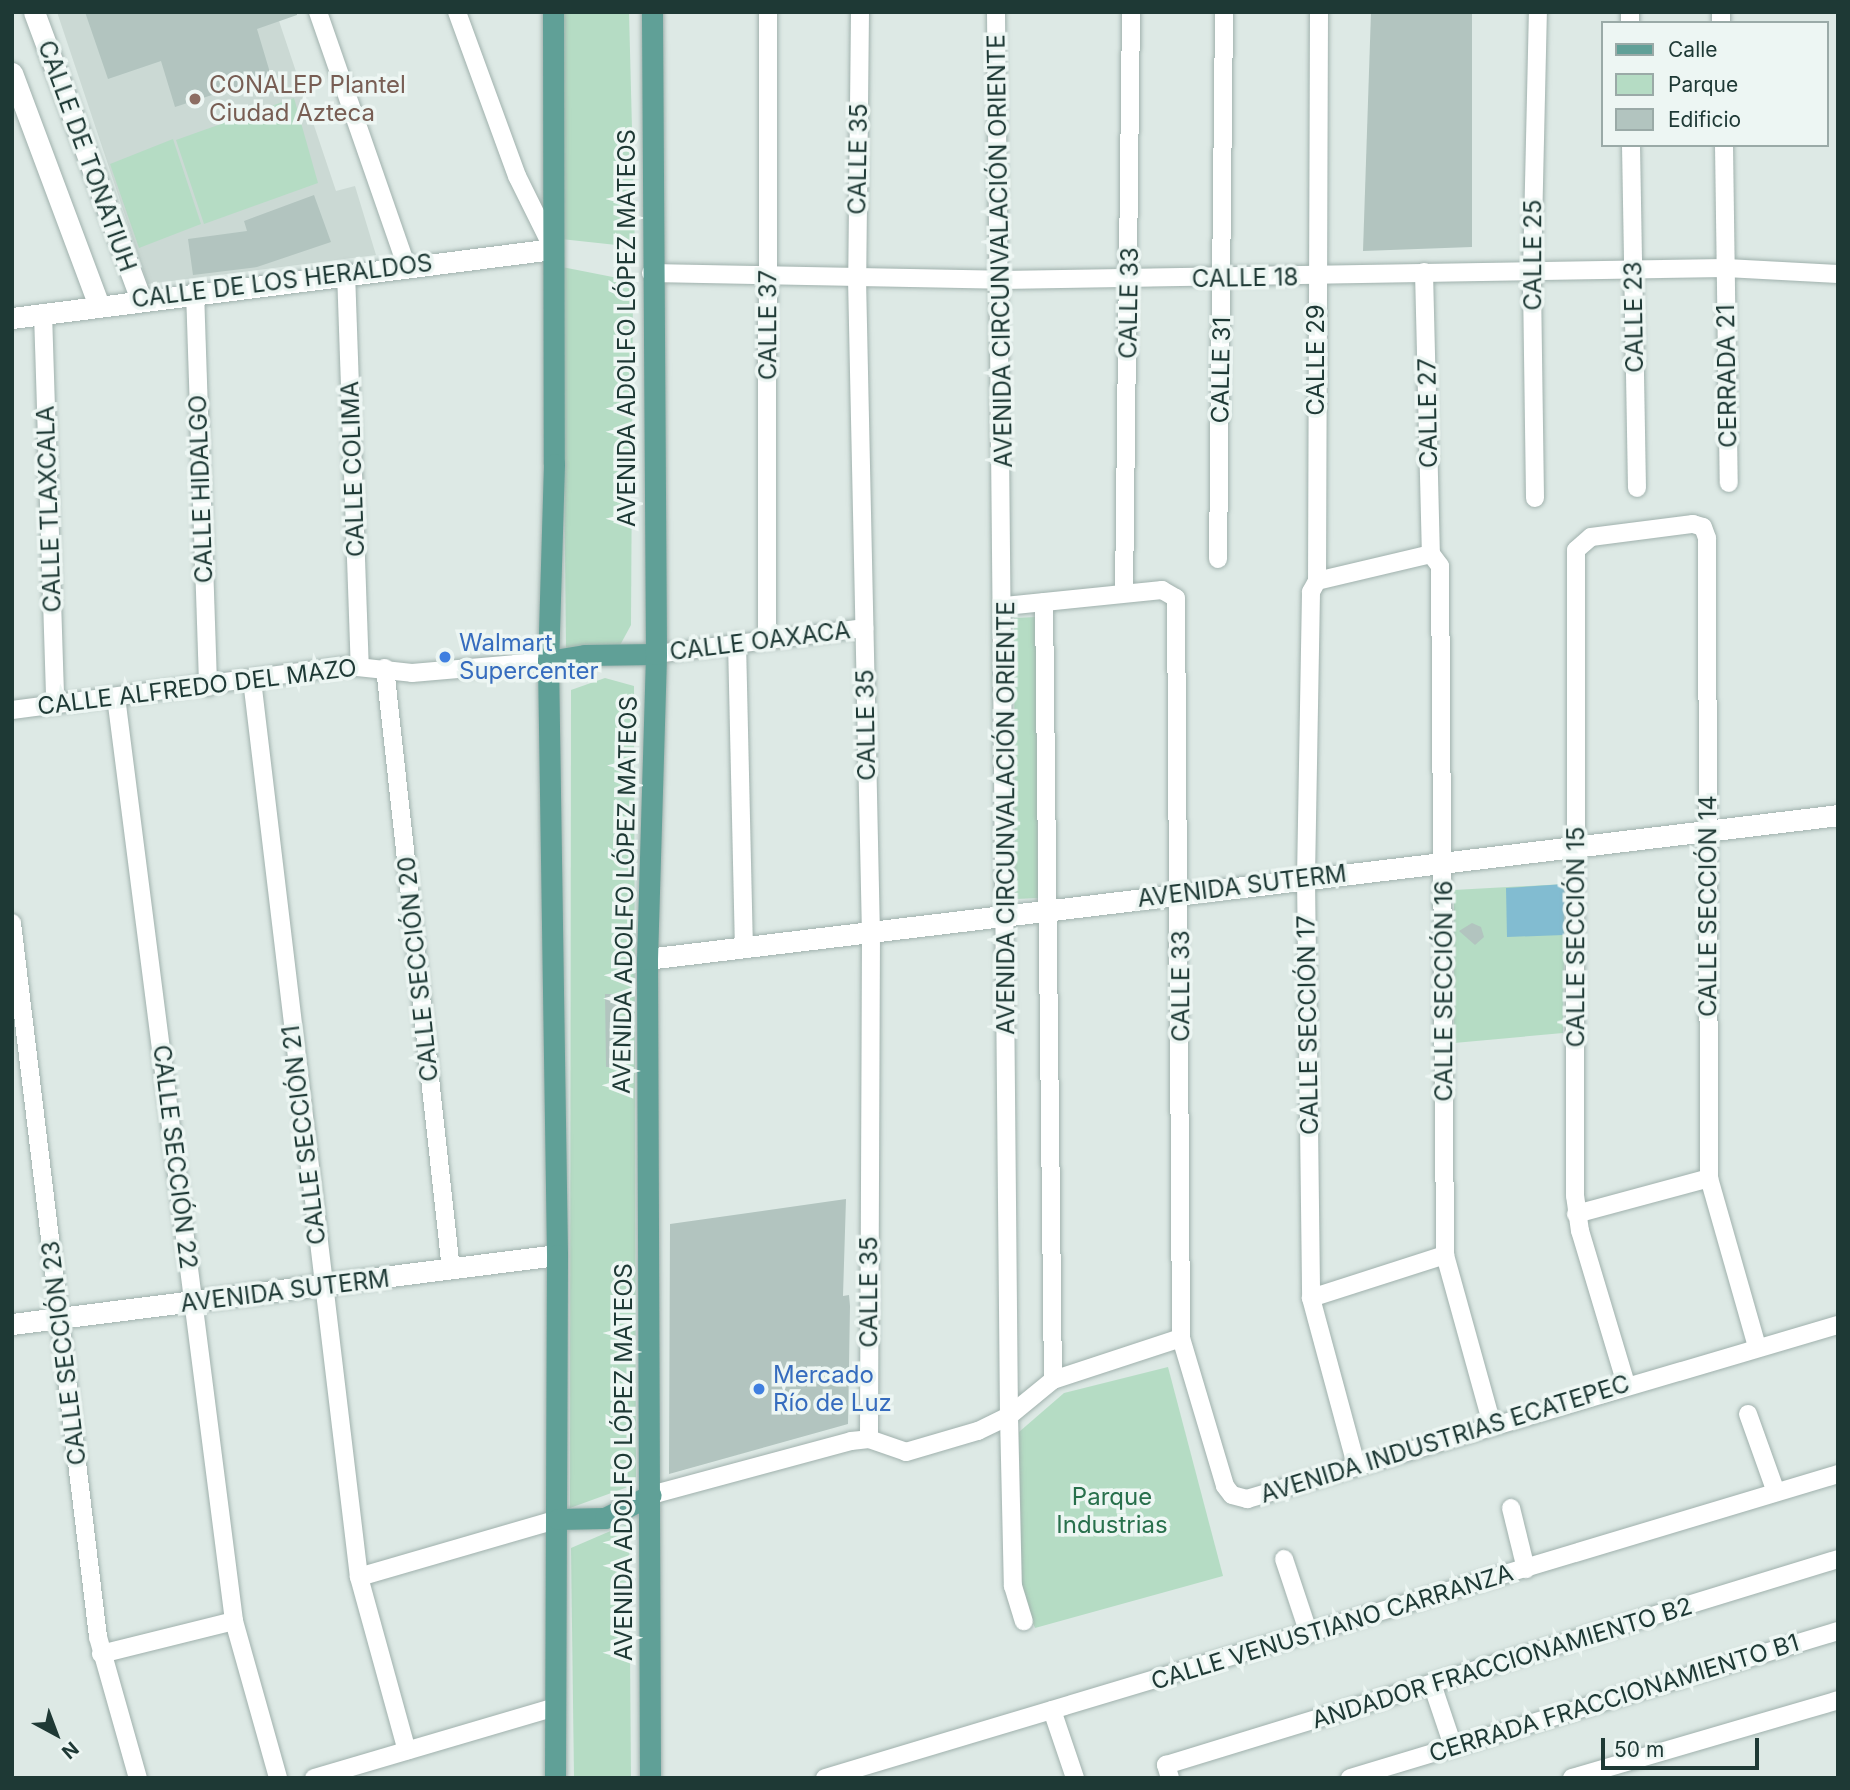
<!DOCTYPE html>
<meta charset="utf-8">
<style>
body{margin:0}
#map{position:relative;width:1850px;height:1790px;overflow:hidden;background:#dde9e5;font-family:Inter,sans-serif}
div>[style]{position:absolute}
.built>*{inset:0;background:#cbd9d4}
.green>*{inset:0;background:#b5dcc4}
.water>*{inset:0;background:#82bcd1}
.building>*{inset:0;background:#b2c4bf}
.roads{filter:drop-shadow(0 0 2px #a0b1ad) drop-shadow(0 0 2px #a0b1ad)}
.street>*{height:18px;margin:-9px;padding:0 9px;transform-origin:9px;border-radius:9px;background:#fff}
.secondary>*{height:21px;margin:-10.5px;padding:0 10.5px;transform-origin:10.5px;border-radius:10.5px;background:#fff}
.primary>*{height:21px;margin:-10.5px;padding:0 10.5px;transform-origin:10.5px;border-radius:10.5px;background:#60a097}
.dots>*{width:19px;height:19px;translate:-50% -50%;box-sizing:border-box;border:4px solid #edf6f3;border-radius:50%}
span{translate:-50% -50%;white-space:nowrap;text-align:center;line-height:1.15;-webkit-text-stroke:7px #edf6f3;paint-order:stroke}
.education-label{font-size:24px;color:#785e54}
.left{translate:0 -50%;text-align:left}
.street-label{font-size:24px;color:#1e3935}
.shop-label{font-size:24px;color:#366cbe}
.park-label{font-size:24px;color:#28704c}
.frame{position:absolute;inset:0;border:14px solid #1e3935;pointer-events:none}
.legend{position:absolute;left:1601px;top:21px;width:228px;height:126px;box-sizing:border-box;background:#edf6f3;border:2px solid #9aaaa7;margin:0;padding:9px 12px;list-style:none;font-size:21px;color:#1e3935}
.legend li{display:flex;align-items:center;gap:14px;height:35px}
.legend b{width:35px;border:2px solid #9aaaa7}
.north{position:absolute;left:21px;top:1699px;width:70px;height:70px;-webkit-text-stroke:5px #edf6f3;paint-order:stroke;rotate:139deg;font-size:19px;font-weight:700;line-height:28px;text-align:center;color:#1e3935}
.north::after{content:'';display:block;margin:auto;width:24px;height:32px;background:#1e3935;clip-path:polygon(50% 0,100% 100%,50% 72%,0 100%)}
.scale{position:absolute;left:1601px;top:1738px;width:158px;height:32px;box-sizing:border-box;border:4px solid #1e3935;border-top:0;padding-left:9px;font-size:21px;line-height:24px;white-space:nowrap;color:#1e3935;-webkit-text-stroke:5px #edf6f3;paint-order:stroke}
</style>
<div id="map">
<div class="built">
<div style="clip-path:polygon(57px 12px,276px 12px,336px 191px,355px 186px,376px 255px,148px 284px)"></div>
</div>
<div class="green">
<div style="clip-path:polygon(563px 12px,629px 12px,635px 247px,561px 239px)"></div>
<div style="clip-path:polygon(294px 98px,318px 183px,204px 224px,176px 140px)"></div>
<div style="clip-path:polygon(173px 139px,201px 224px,139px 248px,110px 164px)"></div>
<div style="clip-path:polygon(562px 267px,633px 281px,631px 625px,612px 660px,566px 648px)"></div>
<div style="clip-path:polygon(1036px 617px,1038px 898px,1015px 899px,1014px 618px)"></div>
<div style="clip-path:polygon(605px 678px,634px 686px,636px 1484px,570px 1508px,571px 690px)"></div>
<div style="clip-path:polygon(1565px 884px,1563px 1033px,1454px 1043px,1454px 890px)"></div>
<div style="clip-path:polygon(1168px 1367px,1223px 1576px,1035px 1628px,1022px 1594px,1019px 1432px,1064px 1393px)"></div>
<div style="clip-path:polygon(629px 1523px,631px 1778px,574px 1778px,571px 1548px)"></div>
</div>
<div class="water">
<div style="clip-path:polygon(1565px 884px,1564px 935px,1507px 937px,1506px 888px)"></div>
</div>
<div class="building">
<div style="clip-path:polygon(85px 12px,297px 12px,297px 15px,257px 29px,271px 76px,175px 107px,161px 61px,108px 79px)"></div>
<div style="clip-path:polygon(1371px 12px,1472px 12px,1472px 247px,1363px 251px)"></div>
<div style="clip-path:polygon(314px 195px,331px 242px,257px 267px,193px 275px,188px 239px,247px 231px,244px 221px)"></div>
<div style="clip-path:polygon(1472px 923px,1481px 927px,1484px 937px,1475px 945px,1459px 931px)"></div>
<div style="clip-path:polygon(605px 994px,619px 994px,623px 1067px,606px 1067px)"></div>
<div style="clip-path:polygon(846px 1199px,843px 1296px,849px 1295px,850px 1306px,848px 1424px,669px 1474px,670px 1224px)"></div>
</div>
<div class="roads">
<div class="street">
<div style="left:318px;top:12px;width:268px;rotate:70.8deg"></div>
<div style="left:457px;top:12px;width:175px;rotate:69.9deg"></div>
<div style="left:517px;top:176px;width:81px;rotate:63.7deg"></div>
<div style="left:860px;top:12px;width:266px;rotate:90.6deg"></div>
<div style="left:857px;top:278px;width:655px;rotate:88.78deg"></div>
<div style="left:871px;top:933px;width:506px;rotate:90.23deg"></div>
<div style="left:996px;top:12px;width:1404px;rotate:89.47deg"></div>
<div style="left:1009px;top:1416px;width:170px;rotate:88.7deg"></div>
<div style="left:1013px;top:1586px;width:37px;rotate:73deg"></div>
<div style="left:1319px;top:12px;width:569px;rotate:90.2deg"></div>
<div style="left:1317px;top:581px;width:13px;rotate:119deg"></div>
<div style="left:1311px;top:592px;width:286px;rotate:91deg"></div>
<div style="left:1306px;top:878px;width:420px;rotate:89.3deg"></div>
<div style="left:1311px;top:1298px;width:173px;rotate:74.9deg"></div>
<div style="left:1630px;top:12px;width:11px;rotate:90deg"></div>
<div style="left:1721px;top:12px;width:11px;rotate:90deg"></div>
<div style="left:1631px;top:145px;width:343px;rotate:89deg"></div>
<div style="left:1724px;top:145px;width:338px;rotate:89.2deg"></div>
<div style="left:346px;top:272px;width:393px;rotate:88deg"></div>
<div style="left:1424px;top:272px;width:282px;rotate:88.6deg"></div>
<div style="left:651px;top:273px;width:350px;rotate:1.1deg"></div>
<div style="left:1001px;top:280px;width:725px;rotate:-0.95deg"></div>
<div style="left:1726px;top:268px;width:112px;rotate:3.1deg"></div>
<div style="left:195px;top:291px;width:396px;rotate:88.1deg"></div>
<div style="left:43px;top:313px;width:392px;rotate:88.2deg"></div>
<div style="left:1535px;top:498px;width:226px;rotate:-90.8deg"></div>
<div style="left:1532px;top:272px;width:260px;rotate:-88.7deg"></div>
<div style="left:1431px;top:554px;width:15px;rotate:53deg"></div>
<div style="left:1440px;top:566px;width:689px;rotate:89.58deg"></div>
<div style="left:1445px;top:1255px;width:175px;rotate:74.5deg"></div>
<div style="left:1218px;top:559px;width:547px;rotate:-89.37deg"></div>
<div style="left:1317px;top:581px;width:117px;rotate:-13.3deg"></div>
<div style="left:1124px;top:593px;width:581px;rotate:-89.31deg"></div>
<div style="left:1044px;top:602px;width:778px;rotate:89.34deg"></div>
<div style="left:1005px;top:606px;width:158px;rotate:-5.8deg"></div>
<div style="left:1162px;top:590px;width:16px;rotate:30deg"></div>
<div style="left:1176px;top:598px;width:740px;rotate:89.61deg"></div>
<div style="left:1181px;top:1338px;width:154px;rotate:73.4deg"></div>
<div style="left:1225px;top:1486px;width:11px;rotate:52deg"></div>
<div style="left:1232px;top:1495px;width:16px;rotate:15deg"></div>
<div style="left:1247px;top:1499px;width:616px;rotate:-16.41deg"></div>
<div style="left:767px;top:637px;width:625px;rotate:-89.91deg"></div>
<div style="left:737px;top:642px;width:306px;rotate:88.7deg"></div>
<div style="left:656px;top:654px;width:210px;rotate:-7.1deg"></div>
<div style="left:385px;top:668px;width:606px;rotate:83.74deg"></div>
<div style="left:252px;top:680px;width:903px;rotate:83.2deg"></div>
<div style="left:359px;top:1577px;width:180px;rotate:74.6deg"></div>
<div style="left:116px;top:697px;width:932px;rotate:82.72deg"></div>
<div style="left:234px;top:1621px;width:163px;rotate:74.3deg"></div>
<div style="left:12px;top:710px;width:339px;rotate:-7.5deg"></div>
<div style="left:348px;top:666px;width:64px;rotate:6.2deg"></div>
<div style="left:412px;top:673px;width:137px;rotate:-5deg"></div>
<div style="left:12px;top:923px;width:719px;rotate:83.13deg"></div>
<div style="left:98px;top:1637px;width:147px;rotate:74.2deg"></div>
<div style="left:1576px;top:1214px;width:138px;rotate:-15.1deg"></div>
<div style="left:1311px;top:1298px;width:141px;rotate:-17.8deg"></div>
<div style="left:1626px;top:1384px;width:160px;rotate:-106.7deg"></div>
<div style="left:1580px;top:1231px;width:35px;rotate:-98deg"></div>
<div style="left:1575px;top:1196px;width:646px;rotate:-89.91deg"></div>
<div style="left:1576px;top:550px;width:20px;rotate:-41deg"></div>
<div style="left:1591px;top:537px;width:103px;rotate:-7.3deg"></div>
<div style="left:1693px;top:524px;width:10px;rotate:17deg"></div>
<div style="left:1703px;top:527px;width:12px;rotate:70deg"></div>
<div style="left:1707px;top:538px;width:640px;rotate:89.82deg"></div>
<div style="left:1709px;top:1178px;width:176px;rotate:74.1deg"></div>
<div style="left:1748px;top:1414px;width:83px;rotate:70.3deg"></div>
<div style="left:651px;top:1495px;width:207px;rotate:-15.1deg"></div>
<div style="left:851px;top:1441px;width:18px;rotate:-6deg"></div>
<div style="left:869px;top:1439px;width:39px;rotate:19deg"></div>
<div style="left:906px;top:1452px;width:75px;rotate:-16.3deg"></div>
<div style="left:978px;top:1431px;width:34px;rotate:-26deg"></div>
<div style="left:1009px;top:1416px;width:57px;rotate:-39.3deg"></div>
<div style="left:1053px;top:1380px;width:135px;rotate:-18.2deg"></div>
<div style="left:1511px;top:1508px;width:63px;rotate:76.2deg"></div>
<div style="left:1284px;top:1559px;width:79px;rotate:71.6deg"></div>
<div style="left:359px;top:1577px;width:207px;rotate:-16.2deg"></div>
<div style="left:101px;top:1654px;width:137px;rotate:-13.9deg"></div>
<div style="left:1432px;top:1684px;width:65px;rotate:71.3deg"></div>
<div style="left:1052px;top:1710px;width:72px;rotate:71.3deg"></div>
<div style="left:314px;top:1778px;width:252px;rotate:-16.4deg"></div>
<div style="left:825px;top:1778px;width:1058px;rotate:-16.7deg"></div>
<div style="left:1170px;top:1778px;width:14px;rotate:-107deg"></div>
<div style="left:1166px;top:1765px;width:703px;rotate:-17.04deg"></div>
<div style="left:1350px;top:1778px;width:510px;rotate:-16.76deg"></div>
<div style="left:1572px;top:1778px;width:277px;rotate:-16.3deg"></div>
</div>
<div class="secondary">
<div style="left:34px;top:12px;width:306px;rotate:69.6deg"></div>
<div style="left:12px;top:73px;width:249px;rotate:69.5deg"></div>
<div style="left:12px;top:318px;width:545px;rotate:-7.27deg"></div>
<div style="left:647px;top:959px;width:1200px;rotate:-6.89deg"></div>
<div style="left:12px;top:1324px;width:549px;rotate:-7.22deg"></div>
</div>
<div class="primary">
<div style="left:553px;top:12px;width:452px;rotate:89.9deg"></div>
<div style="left:554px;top:464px;width:197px;rotate:91.7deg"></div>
<div style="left:548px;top:661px;width:594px;rotate:89.13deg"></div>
<div style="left:557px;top:1255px;width:523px;rotate:90.22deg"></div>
<div style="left:548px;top:661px;width:37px;rotate:-9deg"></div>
<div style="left:585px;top:655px;width:71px;rotate:-0.8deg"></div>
<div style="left:558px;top:1519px;width:47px;rotate:-1.2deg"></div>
<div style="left:605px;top:1518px;width:51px;rotate:-26.6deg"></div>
<div style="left:650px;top:1778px;width:819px;rotate:-90.21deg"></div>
<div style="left:647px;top:959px;width:305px;rotate:-88.3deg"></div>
<div style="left:656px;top:654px;width:642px;rotate:-90.36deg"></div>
</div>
</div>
<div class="dots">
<div style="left:195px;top:99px;background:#8d6e63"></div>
<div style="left:445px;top:657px;background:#3f7fe0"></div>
<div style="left:759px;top:1389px;background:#3f7fe0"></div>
</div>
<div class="education-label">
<span class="left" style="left:209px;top:99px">CONALEP Plantel<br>Ciudad Azteca</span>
</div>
<div class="street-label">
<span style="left:87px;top:156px;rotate:70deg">CALLE DE TONATIUH</span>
<span style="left:858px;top:159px;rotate:-89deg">CALLE 35</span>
<span style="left:1000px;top:251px;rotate:-91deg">AVENIDA CIRCUNVALACIÓN ORIENTE</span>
<span style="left:1533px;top:255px;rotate:-90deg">CALLE 25</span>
<span style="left:1245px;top:278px;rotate:-1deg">CALLE 18</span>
<span style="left:282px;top:281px;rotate:-7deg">CALLE DE LOS HERALDOS</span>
<span style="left:1129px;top:303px;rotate:-89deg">CALLE 33</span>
<span style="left:1634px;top:317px;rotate:-91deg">CALLE 23</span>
<span style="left:768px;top:325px;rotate:-90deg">CALLE 37</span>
<span style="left:627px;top:328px;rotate:-90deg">AVENIDA ADOLFO LÓPEZ MATEOS</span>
<span style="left:1316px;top:360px;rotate:-90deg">CALLE 29</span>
<span style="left:1221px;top:370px;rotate:-89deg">CALLE 31</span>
<span style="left:1727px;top:376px;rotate:-91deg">CERRADA 21</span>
<span style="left:1428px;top:413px;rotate:-91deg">CALLE 27</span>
<span style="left:353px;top:469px;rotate:-92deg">CALLE COLIMA</span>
<span style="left:201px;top:489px;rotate:-92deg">CALLE HIDALGO</span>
<span style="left:49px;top:509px;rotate:-92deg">CALLE TLAXCALA</span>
<span style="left:760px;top:641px;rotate:-7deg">CALLE OAXACA</span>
<span style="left:197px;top:687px;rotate:-7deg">CALLE ALFREDO DEL MAZO</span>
<span style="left:866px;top:725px;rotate:-91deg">CALLE 35</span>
<span style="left:1006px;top:818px;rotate:-90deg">AVENIDA CIRCUNVALACIÓN ORIENTE</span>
<span style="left:1242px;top:886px;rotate:-7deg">AVENIDA SUTERM</span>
<span style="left:625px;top:895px;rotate:-89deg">AVENIDA ADOLFO LÓPEZ MATEOS</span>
<span style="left:1708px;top:906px;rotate:-90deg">CALLE SECCIÓN 14</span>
<span style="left:1576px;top:937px;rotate:-90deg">CALLE SECCIÓN 15</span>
<span style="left:418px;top:969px;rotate:-96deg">CALLE SECCIÓN 20</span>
<span style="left:1181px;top:986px;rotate:-90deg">CALLE 33</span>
<span style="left:1444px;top:991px;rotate:-90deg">CALLE SECCIÓN 16</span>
<span style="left:1308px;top:1025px;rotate:-91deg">CALLE SECCIÓN 17</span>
<span style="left:304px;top:1135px;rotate:-97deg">CALLE SECCIÓN 21</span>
<span style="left:175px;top:1157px;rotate:83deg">CALLE SECCIÓN 22</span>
<span style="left:285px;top:1291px;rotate:-7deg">AVENIDA SUTERM</span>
<span style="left:869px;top:1292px;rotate:-90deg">CALLE 35</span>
<span style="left:64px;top:1353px;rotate:-97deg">CALLE SECCIÓN 23</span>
<span style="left:1445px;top:1439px;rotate:-17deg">AVENIDA INDUSTRIAS ECATEPEC</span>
<span style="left:624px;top:1462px;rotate:-90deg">AVENIDA ADOLFO LÓPEZ MATEOS</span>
<span style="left:1332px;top:1627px;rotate:-17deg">CALLE VENUSTIANO CARRANZA</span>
<span style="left:1502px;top:1663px;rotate:-17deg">ANDADOR FRACCIONAMIENTO B2</span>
<span style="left:1614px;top:1698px;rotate:-17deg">CERRADA FRACCIONAMIENTO B1</span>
</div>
<div class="shop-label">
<span class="left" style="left:459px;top:657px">Walmart<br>Supercenter</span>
<span class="left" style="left:773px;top:1389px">Mercado<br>Río de Luz</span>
</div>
<div class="park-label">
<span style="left:1112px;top:1511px">Parque<br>Industrias</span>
</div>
<div class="frame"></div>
<ul class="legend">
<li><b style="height:9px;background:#60a097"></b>Calle</li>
<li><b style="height:19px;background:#b5dcc4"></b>Parque</li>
<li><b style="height:19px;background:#b2c4bf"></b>Edificio</li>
</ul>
<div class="north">N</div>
<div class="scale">50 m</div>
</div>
